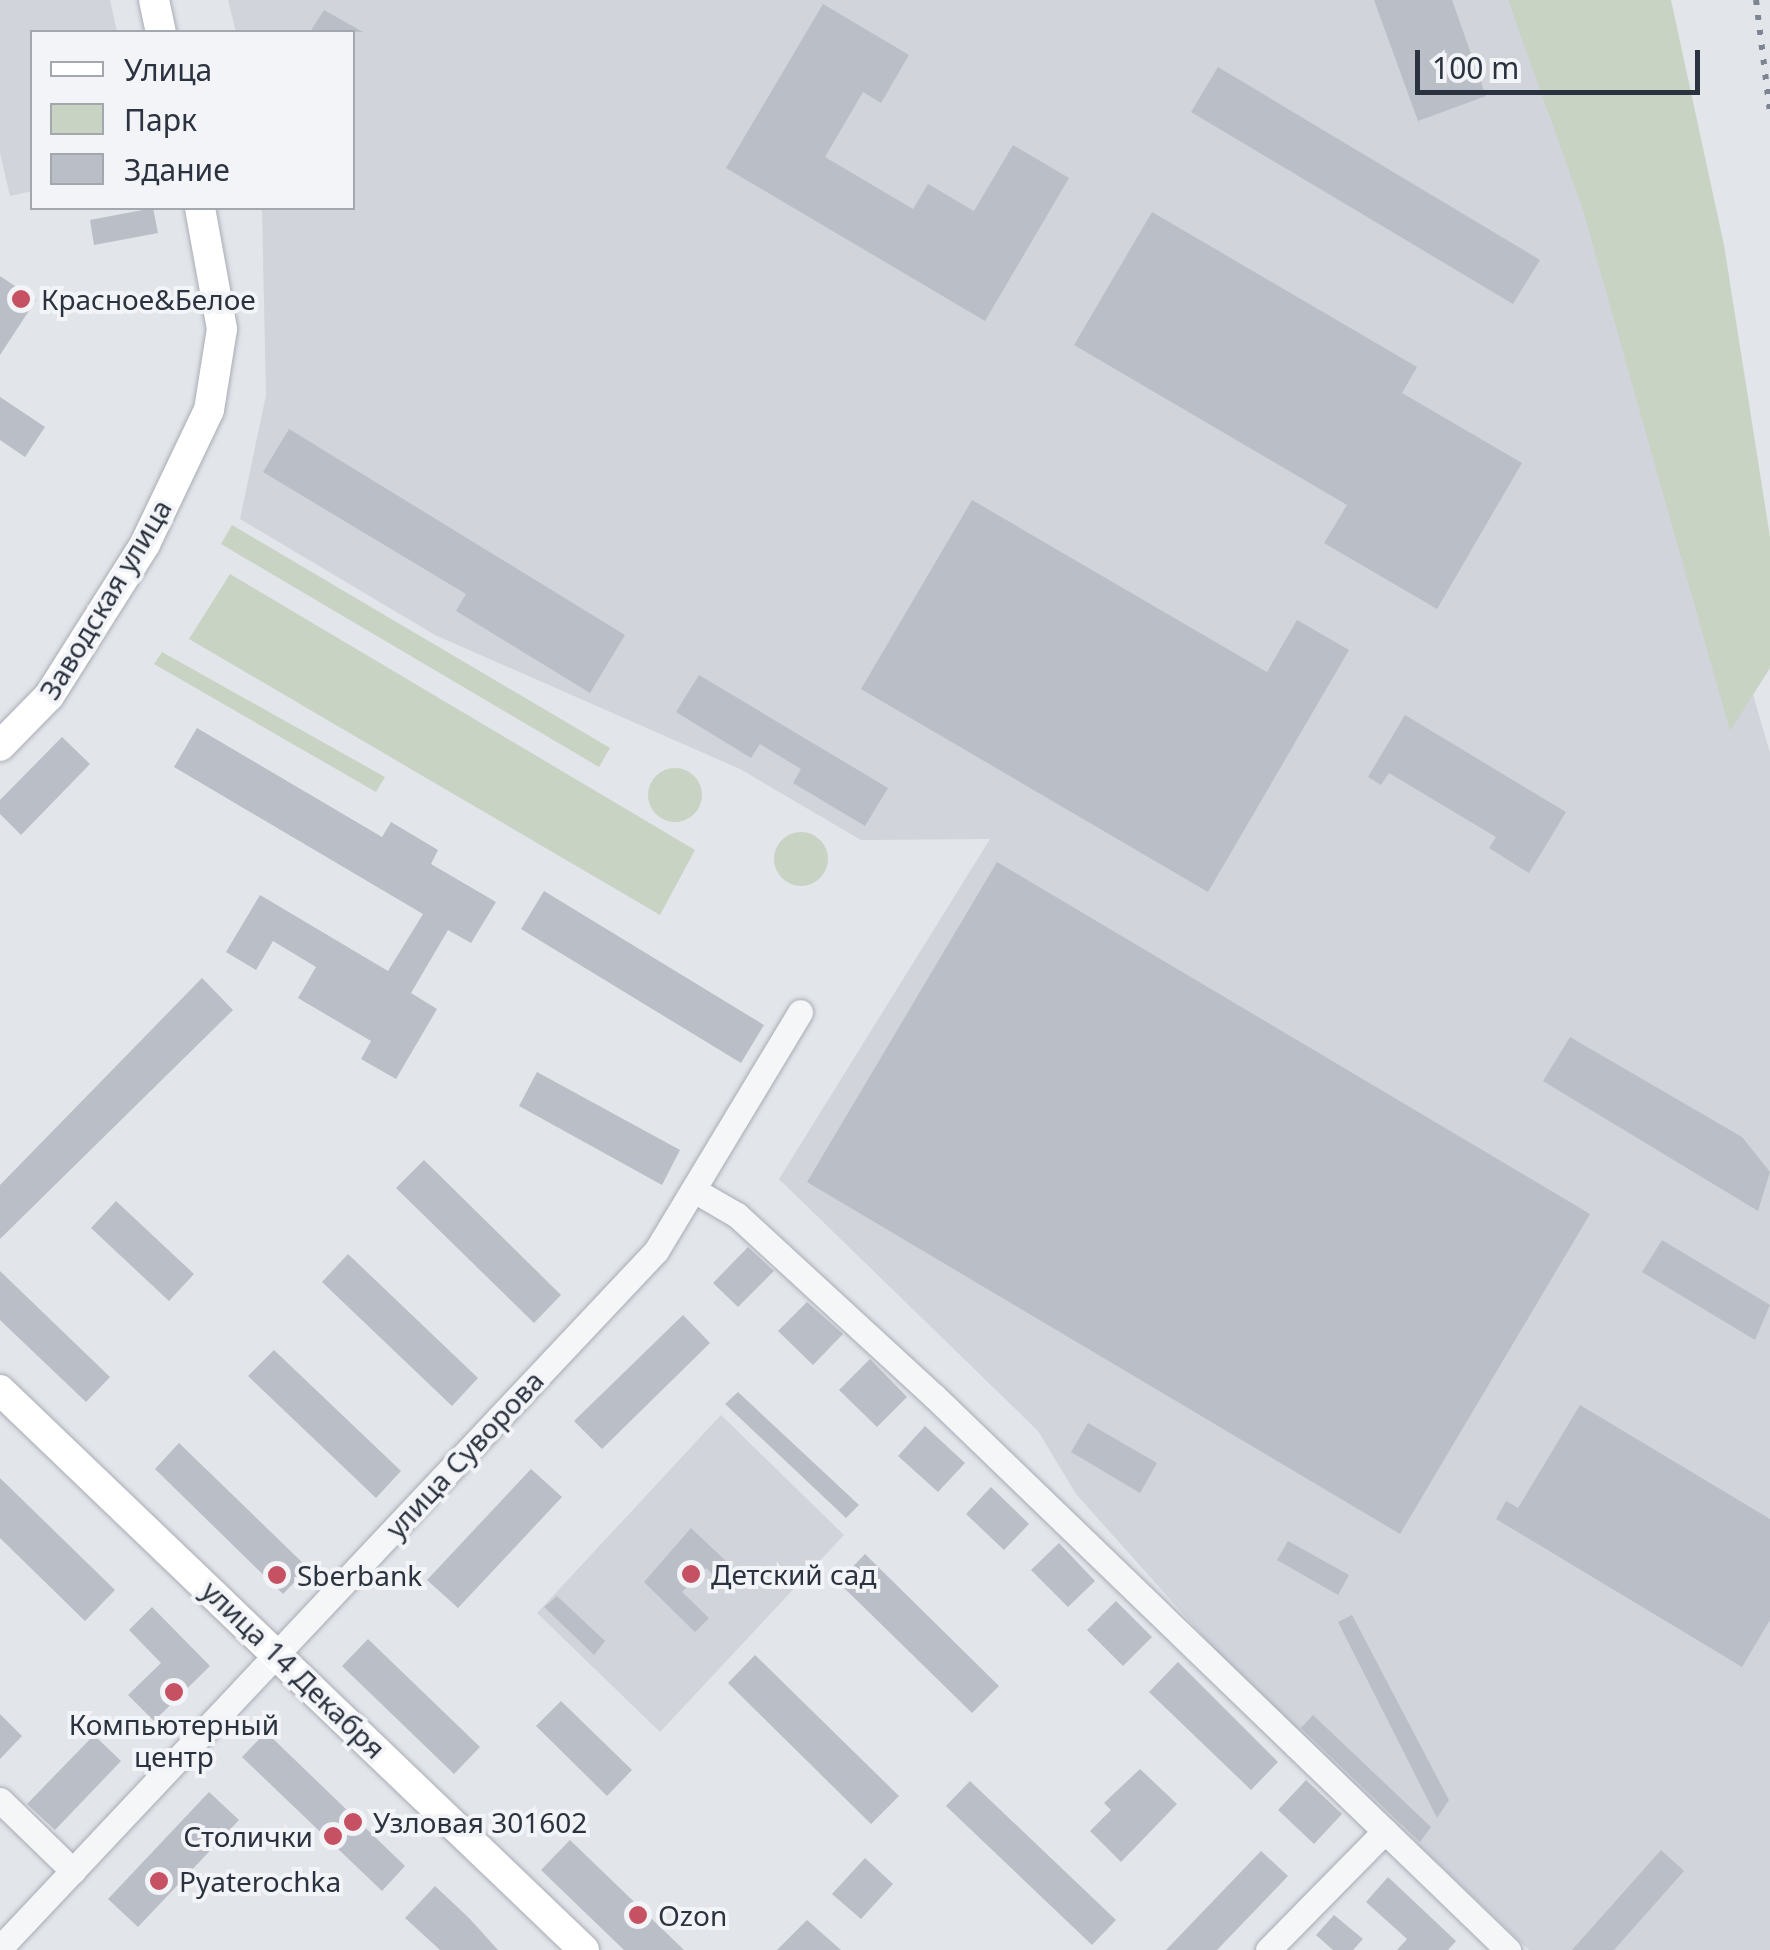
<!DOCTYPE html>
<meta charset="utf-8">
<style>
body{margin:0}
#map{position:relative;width:1770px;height:1950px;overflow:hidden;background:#e2e5ea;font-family:"Noto Sans",sans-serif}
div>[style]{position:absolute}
.built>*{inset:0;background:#d1d4db}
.green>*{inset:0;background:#c8d3c4}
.round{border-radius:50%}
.building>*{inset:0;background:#babec6}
.roads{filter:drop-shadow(0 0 2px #a8acb4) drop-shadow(0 0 2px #a8acb4)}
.minor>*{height:25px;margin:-12.5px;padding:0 12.5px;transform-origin:12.5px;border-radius:12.5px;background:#f5f6f8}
.major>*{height:30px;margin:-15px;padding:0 15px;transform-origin:15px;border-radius:15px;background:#fff}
.rail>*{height:6px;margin-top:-3px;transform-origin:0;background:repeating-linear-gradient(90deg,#7d8592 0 5px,transparent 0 15px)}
.dots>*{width:28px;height:28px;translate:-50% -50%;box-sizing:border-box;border:5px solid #f2f4f7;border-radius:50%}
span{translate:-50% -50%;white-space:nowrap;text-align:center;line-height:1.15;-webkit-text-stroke:8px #f2f4f7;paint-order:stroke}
.poi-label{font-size:28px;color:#2c3340}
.left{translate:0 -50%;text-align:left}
.right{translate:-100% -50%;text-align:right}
.street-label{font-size:28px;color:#2c3340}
.legend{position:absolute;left:30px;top:30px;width:325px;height:180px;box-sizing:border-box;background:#f2f4f7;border:2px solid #a3a7ae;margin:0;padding:12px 18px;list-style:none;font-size:30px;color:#2c3340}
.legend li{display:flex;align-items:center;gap:20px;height:50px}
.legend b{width:50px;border:2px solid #a3a7ae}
.scale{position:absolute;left:1415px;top:50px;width:285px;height:45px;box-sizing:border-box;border:5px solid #2c3340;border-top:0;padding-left:12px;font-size:30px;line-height:35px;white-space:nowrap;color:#2c3340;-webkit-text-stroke:8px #f2f4f7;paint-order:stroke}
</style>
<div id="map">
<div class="built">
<div style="clip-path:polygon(0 0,110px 0,117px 32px,32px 32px,32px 191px,10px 196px,0 153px)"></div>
<div style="clip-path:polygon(228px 0,1531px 0,1647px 328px,1770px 753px,1770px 1950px,1529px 1950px,1219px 1654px,1076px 1494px,1038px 1431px,779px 1179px,990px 839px,861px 840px,740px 769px,435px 635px,240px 519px,266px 395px,262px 208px,352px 208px,352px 32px,236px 32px)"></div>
<div style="clip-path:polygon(721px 1415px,844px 1535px,660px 1732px,537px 1613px)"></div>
</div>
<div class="green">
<div style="clip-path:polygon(1508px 0,1671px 0,1724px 245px,1770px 537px,1770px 668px,1730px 731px,1583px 210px)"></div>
<div style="clip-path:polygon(232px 525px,610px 748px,599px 767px,221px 544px)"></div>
<div style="clip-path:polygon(230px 574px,695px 850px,660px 915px,189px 639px)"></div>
<div style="clip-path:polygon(162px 652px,385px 777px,376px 792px,154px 664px)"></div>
<div class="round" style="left:648px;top:768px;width:54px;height:54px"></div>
<div class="round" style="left:774px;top:832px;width:54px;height:54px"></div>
</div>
<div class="building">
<div style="clip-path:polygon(1374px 0,1452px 0,1486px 96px,1418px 121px)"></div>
<div style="clip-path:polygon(823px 4px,909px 55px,881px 103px,863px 92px,825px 157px,913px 209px,928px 184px,974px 211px,1013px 145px,1069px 178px,985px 321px,726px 168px)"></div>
<div style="clip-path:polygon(324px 10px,363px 32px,310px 32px)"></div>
<div style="clip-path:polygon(1218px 67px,1540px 260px,1513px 304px,1191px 112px)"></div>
<div style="clip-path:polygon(153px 208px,158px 233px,94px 245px,90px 220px)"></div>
<div style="clip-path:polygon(1152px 212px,1417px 367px,1402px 393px,1522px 463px,1437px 609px,1324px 543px,1347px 505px,1074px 345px)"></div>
<div style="clip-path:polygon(0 276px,36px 300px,0 355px)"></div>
<div style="clip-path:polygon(0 397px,45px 427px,25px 457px,0 440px)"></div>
<div style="clip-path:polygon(289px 429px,625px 635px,590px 693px,456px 611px,466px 594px,263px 472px)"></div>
<div style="clip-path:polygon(972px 500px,1267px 672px,1297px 620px,1349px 650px,1208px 892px,861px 689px)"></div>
<div style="clip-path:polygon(699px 675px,888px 788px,865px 826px,793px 783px,801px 769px,760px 744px,751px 758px,676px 712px)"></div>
<div style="clip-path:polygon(1405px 715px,1566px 812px,1529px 873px,1489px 848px,1496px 837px,1389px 773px,1381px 785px,1368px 777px)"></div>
<div style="clip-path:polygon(197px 728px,382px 837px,391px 822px,438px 850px,431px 864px,496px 902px,471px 943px,448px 930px,411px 993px,437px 1009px,396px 1079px,361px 1059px,371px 1041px,298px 998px,316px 967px,273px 941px,256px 970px,226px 952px,260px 895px,388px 971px,423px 914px,174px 767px)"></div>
<div style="clip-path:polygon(62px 737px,90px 764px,21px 835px,0 814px,0 800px)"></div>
<div style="clip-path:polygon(997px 862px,1590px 1214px,1400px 1534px,807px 1182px)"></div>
<div style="clip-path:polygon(544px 891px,764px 1025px,741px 1063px,521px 929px)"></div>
<div style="clip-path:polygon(202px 978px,233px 1010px,0 1239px,0 1185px)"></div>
<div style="clip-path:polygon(1570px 1037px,1742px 1137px,1770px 1172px,1758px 1211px,1543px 1081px)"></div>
<div style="clip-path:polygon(537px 1072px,680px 1150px,662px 1185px,519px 1106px)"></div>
<div style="clip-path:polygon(424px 1160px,561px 1295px,534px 1323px,396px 1188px)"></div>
<div style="clip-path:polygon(116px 1201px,194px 1274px,169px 1301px,91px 1228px)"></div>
<div style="clip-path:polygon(1662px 1240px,1770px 1305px,1755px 1340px,1642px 1272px)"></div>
<div style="clip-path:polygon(748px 1247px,774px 1271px,738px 1307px,713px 1283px)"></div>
<div style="clip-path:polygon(348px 1254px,478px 1378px,452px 1406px,322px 1282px)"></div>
<div style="clip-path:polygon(0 1271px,110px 1377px,86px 1402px,0 1320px)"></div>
<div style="clip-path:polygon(807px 1302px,843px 1334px,813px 1365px,778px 1331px)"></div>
<div style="clip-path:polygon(683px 1315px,710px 1343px,602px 1449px,574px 1421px)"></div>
<div style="clip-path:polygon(274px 1350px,401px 1471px,376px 1498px,248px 1376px)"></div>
<div style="clip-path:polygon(870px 1359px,907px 1397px,877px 1427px,839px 1390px)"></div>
<div style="clip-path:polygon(738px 1392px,859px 1505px,846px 1518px,725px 1404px)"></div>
<div style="clip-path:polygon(1580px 1405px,1770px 1519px,1770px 1620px,1742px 1667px,1496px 1519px,1506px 1501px,1518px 1508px)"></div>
<div style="clip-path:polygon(1088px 1423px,1157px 1463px,1140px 1493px,1071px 1452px)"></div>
<div style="clip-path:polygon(925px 1426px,965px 1463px,938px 1492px,898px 1456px)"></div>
<div style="clip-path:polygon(179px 1443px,308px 1568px,283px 1594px,155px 1469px)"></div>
<div style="clip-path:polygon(531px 1469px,562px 1497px,458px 1608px,427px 1580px)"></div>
<div style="clip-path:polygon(0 1478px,115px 1590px,85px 1621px,0 1538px)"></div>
<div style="clip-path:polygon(991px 1487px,1029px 1524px,1004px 1550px,966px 1514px)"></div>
<div style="clip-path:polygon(691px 1528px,745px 1579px,732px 1593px,706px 1568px,682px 1592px,709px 1618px,695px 1632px,644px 1582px)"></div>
<div style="clip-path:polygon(1288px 1541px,1349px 1575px,1338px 1595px,1277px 1560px)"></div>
<div style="clip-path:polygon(1059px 1543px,1095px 1581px,1068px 1607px,1031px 1570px)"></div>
<div style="clip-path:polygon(865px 1554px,999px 1686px,972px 1713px,838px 1582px)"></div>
<div style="clip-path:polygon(557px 1596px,605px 1641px,594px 1655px,544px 1607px)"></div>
<div style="clip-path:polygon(1116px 1601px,1152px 1637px,1123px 1666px,1087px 1630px)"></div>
<div style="clip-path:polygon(152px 1607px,210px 1666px,154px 1721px,128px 1695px,161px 1663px,129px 1630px)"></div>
<div style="clip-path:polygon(1352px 1615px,1449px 1800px,1437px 1818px,1338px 1622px)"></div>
<div style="clip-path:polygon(368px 1639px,480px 1747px,454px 1774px,342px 1666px)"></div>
<div style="clip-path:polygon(755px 1655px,899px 1796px,871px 1824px,728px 1683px)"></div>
<div style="clip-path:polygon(1178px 1662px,1278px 1762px,1251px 1790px,1149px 1692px)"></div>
<div style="clip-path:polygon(561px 1701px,632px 1770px,607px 1796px,536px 1726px)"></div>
<div style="clip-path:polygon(0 1714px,22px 1736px,0 1759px)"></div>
<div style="clip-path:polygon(1313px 1715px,1431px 1827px,1420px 1842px,1301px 1728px)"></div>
<div style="clip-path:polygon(266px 1732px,405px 1866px,382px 1891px,242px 1757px)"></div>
<div style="clip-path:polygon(94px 1735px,121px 1761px,55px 1830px,27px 1804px)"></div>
<div style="clip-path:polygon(1140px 1769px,1177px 1804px,1121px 1862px,1090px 1831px,1111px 1810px,1104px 1803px)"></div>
<div style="clip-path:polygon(1306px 1780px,1342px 1814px,1314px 1844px,1278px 1810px)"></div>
<div style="clip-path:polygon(970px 1781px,1116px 1920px,1092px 1945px,946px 1806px)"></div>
<div style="clip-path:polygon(209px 1792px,239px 1820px,138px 1927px,108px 1899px)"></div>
<div style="clip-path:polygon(570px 1840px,684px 1950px,624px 1950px,541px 1870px)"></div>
<div style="clip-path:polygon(1661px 1850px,1684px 1871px,1614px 1950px,1572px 1950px)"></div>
<div style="clip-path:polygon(1261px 1851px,1288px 1876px,1217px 1950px,1166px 1950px)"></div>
<div style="clip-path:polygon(865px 1858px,893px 1884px,861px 1919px,832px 1894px)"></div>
<div style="clip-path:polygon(1388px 1877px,1456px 1941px,1448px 1950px,1397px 1950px,1407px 1939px,1366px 1902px)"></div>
<div style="clip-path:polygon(435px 1886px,469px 1918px,498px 1950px,440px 1950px,405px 1918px)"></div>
<div style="clip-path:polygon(1334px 1915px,1363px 1939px,1353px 1950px,1333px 1950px,1316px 1935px)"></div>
<div style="clip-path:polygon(807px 1920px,841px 1950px,777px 1950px)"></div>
</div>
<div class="roads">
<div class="minor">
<div style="left:699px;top:1193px;width:44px;rotate:30.1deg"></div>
<div style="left:737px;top:1215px;width:268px;rotate:42.6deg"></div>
<div style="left:934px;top:1396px;width:798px;rotate:43.98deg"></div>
<div style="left:0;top:1800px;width:102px;rotate:44.2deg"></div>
<div style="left:0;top:1948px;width:957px;rotate:-46.74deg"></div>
<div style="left:656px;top:1251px;width:279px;rotate:-58.9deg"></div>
<div style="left:1268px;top:1950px;width:167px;rotate:-45.5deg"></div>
</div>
<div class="major">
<div style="left:154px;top:0;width:33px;rotate:78deg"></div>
<div style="left:0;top:746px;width:70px;rotate:-45.6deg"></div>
<div style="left:49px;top:696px;width:180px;rotate:-57.7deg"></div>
<div style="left:145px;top:544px;width:148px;rotate:-64.5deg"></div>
<div style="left:209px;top:410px;width:82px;rotate:-80.9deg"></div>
<div style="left:222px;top:329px;width:123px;rotate:-100.3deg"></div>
<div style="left:0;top:1390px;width:809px;rotate:43.8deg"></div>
</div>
</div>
<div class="rail">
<div style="left:1756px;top:0;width:114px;rotate:82.9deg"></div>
</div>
<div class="dots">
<div style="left:21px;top:299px;background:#c55163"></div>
<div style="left:691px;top:1574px;background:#c55163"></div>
<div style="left:277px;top:1575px;background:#c55163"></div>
<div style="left:174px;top:1692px;background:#c55163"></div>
<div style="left:353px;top:1822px;background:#c55163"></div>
<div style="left:333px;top:1836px;background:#c55163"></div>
<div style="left:159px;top:1881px;background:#c55163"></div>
<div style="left:638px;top:1915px;background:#c55163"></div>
</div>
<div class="poi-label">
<span class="left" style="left:41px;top:299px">Красное&amp;Белое</span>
<span class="left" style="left:711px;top:1574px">Детский сад</span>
<span class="left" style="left:297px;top:1575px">Sberbank</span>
<span style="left:174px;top:1740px">Компьютерный<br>центр</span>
<span class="left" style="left:373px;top:1822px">Узловая 301602</span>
<span class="right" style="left:313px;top:1836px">Столички</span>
<span class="left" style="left:179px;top:1881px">Pyaterochka</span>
<span class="left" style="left:658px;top:1915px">Ozon</span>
</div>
<div class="street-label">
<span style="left:105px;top:599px;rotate:-59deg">Заводская улица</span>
<span style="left:464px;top:1454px;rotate:-47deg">улица Суворова</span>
<span style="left:294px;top:1669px;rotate:44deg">улица 14 Декабря</span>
</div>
<ul class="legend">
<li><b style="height:12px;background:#fff"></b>Улица</li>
<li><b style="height:28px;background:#c8d3c4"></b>Парк</li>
<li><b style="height:28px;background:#babec6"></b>Здание</li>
</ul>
<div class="scale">100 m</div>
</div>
